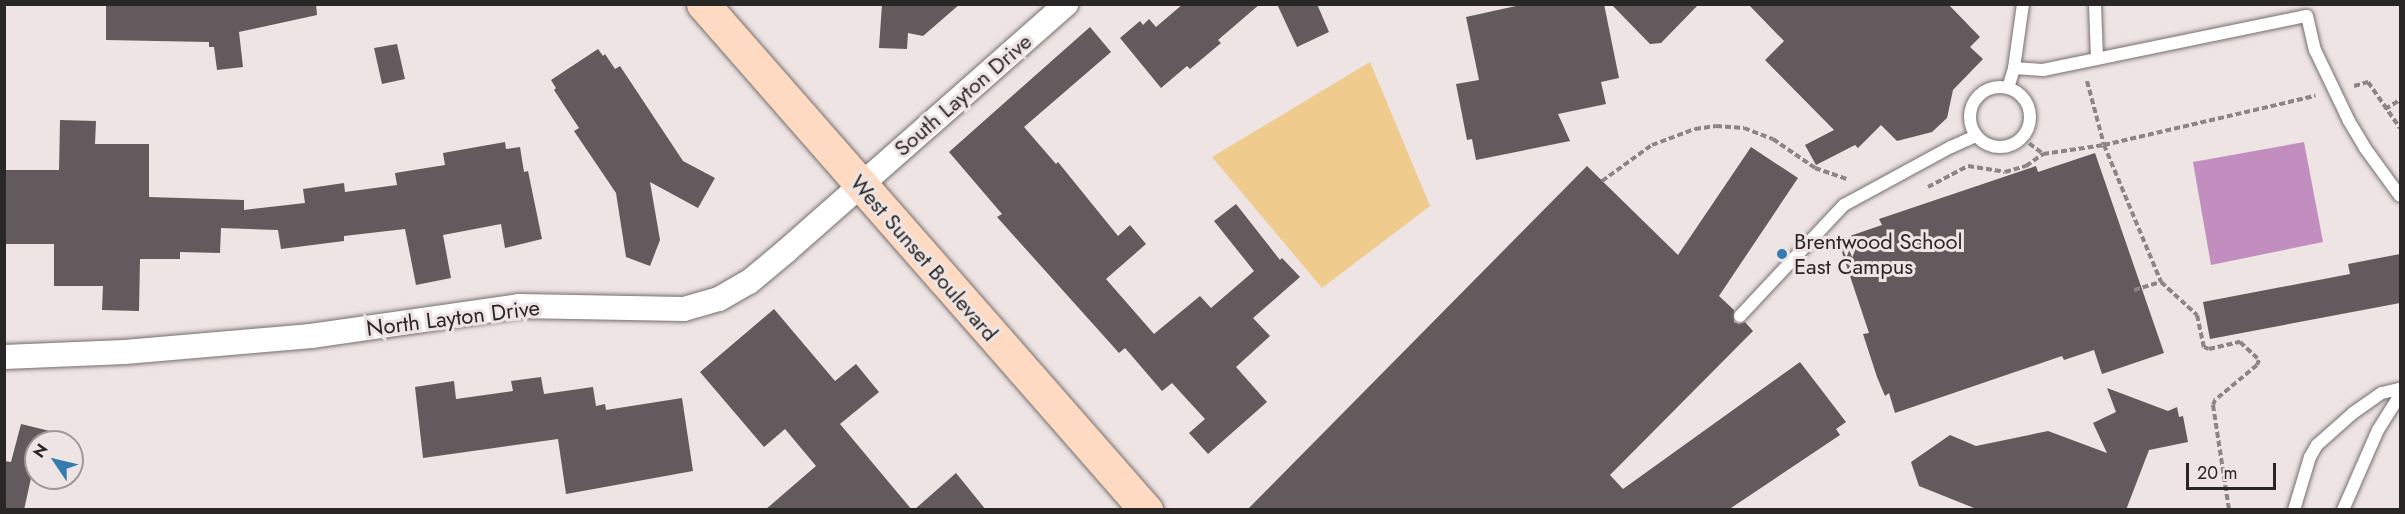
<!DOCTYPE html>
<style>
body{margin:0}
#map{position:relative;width:2405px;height:514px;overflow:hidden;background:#ede4e3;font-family:Jost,sans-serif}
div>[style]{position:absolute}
.green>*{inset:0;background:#efcb8e}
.water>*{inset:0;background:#c28ec0}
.building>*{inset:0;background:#625a5d}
.path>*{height:4px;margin-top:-2px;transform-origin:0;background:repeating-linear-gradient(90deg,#8b8585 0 6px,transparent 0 9px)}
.roads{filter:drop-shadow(0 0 2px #776f6e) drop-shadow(0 0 2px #776f6e)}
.lane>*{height:12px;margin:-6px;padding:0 6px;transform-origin:6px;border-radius:6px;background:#fff}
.lane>.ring{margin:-6px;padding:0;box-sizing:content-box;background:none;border:12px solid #fff;border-radius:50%}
.street>*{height:24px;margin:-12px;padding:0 12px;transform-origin:12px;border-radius:12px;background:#fff}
.secondary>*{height:33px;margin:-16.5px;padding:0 16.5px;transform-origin:16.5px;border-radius:16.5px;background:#fddac1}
.dots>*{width:16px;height:16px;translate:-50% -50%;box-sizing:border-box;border:3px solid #ede4e3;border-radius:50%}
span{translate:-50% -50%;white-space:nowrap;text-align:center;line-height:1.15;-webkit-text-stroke:6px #ede4e3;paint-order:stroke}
.street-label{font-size:22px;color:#292626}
.poi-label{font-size:22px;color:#292626}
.left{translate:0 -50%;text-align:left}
.frame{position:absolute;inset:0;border:6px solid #292626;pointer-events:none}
.north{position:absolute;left:24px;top:430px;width:60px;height:60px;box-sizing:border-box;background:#ede4e3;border:2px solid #9f9897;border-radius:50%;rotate:305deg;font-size:16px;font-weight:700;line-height:24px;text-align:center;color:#292626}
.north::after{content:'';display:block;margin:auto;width:21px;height:27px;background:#347bb0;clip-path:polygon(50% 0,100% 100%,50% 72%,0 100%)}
.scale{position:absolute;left:2186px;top:463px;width:90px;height:27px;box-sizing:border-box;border:3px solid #292626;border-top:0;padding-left:8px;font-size:18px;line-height:21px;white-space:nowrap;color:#292626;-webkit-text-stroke:4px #ede4e3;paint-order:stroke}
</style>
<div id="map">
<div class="green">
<div style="clip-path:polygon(1370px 62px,1430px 206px,1322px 288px,1212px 157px)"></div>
</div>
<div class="water">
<div style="clip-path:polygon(2304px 142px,2323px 242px,2211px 265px,2193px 162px)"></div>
</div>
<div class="building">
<div style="clip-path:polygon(106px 4px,316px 4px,317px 15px,239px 32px,243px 67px,217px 70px,214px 47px,209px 47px,209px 42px,106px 40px)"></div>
<div style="clip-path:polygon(882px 4px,960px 4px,923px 36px,908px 33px,907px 49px,879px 48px)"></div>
<div style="clip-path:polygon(1183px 4px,1260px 4px,1218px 40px,1221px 43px,1190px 69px,1187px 66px,1161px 88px,1120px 38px,1140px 21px,1143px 25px,1149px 19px,1156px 27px)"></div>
<div style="clip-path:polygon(1277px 4px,1317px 4px,1329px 32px,1297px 47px)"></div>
<div style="clip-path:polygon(1525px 4px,1604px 4px,1619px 78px,1601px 82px,1606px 104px,1558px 114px,1570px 141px,1476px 160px,1472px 139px,1467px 140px,1456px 84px,1479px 80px,1466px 17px)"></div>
<div style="clip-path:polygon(1611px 4px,1699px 4px,1661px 43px,1650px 44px)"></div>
<div style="clip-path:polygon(1748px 4px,1948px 4px,1980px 37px,1970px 47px,1983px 59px,1953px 90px,1947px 118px,1932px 132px,1897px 141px,1881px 125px,1858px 148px,1855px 145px,1816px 165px,1805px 145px,1834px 130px,1765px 60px,1784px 41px)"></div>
<div style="clip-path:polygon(1090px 27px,1111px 52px,1024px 127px,1056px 164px,1058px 162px,1118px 236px,1130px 225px,1146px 244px,1106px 279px,1154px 334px,1200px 296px,1211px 308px,1254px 271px,1214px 221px,1236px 204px,1280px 260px,1282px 258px,1300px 277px,1253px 318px,1270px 336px,1236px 367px,1267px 402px,1208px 454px,1189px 433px,1205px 419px,1172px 383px,1162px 391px,1125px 348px,1119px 353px,997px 217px,1002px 214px,949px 152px)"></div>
<div style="clip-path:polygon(397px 44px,405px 79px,382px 84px,374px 48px)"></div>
<div style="clip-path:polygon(598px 49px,603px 56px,605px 54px,615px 69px,620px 66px,683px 161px,715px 178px,698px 208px,650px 182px,660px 240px,650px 266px,626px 257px,616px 193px,574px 131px,579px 128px,554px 90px,556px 88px,551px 80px)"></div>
<div style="clip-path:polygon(60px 120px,96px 121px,95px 144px,149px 144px,149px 197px,244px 200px,244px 210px,305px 203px,303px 189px,344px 183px,345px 192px,397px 185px,395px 173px,445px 165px,443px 153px,505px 142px,506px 149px,520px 147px,524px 172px,528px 171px,542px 239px,505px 248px,501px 224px,443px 235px,451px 278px,416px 285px,405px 229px,344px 236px,344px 241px,281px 249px,278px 230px,221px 228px,220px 253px,180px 252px,180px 259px,140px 259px,139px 311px,102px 310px,103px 286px,54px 286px,54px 244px,4px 244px,4px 170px,59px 170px)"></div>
<div style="clip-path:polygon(1751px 147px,1798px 178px,1719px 296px,1734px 310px,1734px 322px,1739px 324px,1745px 322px,1753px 331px,1610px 475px,1623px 489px,1800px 362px,1846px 422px,1836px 429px,1840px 435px,1728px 510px,1247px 510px,1587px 166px,1678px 255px)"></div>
<div style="clip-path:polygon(2095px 153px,2164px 353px,2102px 374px,2094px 350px,2064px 360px,2062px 356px,1895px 413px,1889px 393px,1885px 396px,1877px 377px,1863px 334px,1869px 333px,1838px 240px,1882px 225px,1879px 219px,2036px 166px,2038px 172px)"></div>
<div style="clip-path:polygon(2400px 254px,2400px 303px,2210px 339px,2203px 302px,2350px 274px,2348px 264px)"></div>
<div style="clip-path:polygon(774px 309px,835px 381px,856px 364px,879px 392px,840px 424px,912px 510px,765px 510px,816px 466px,785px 429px,764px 447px,700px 372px)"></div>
<div style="clip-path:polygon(541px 377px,544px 394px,593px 387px,596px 406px,605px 404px,606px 410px,682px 398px,693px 471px,566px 494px,558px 439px,423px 458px,415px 387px,454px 381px,456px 399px,513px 391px,511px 381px)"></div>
<div style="clip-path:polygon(2107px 388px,2168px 411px,2177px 407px,2179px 417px,2183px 416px,2188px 442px,2149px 450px,2126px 510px,1979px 510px,1919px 486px,1911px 462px,1950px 435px,1976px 446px,2048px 431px,2107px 453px,2093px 423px,2116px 412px)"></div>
<div style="clip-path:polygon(21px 424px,54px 432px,51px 442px,36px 442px,36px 478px,42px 478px,41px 481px,31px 478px,24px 510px,4px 510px,4px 461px,11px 462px)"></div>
<div style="clip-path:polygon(956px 473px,986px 510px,914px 510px)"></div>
</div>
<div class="path">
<div style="left:2087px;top:81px;width:66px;rotate:75.1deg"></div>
<div style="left:2104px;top:145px;width:217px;rotate:-13.1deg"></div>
<div style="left:2354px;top:86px;width:15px;rotate:-16deg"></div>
<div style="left:2368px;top:82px;width:56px;rotate:55.2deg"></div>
<div style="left:2385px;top:109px;width:17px;rotate:-31deg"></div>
<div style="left:2022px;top:138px;width:26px;rotate:37deg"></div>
<div style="left:2043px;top:154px;width:62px;rotate:-8.4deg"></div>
<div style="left:2104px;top:145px;width:148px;rotate:67.4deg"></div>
<div style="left:1602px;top:181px;width:62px;rotate:-35.8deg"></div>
<div style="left:1652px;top:145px;width:46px;rotate:-20.4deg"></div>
<div style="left:1695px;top:129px;width:21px;rotate:-8deg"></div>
<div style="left:1716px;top:126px;width:28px;rotate:4deg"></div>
<div style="left:1744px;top:128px;width:31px;rotate:21deg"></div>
<div style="left:1773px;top:139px;width:51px;rotate:34.6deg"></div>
<div style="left:1815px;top:168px;width:34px;rotate:19deg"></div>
<div style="left:1928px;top:187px;width:45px;rotate:-27.7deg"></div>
<div style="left:1968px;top:166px;width:37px;rotate:9deg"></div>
<div style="left:2005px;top:172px;width:22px;rotate:-16deg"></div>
<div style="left:2026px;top:166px;width:21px;rotate:-35deg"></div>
<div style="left:2134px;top:290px;width:28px;rotate:-17deg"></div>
<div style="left:2161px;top:282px;width:49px;rotate:42.5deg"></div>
<div style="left:2197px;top:315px;width:33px;rotate:78deg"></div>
<div style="left:2204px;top:347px;width:5px;rotate:22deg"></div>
<div style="left:2209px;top:349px;width:32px;rotate:-13deg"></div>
<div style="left:2240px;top:342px;width:26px;rotate:43deg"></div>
<div style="left:2259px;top:360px;width:5px;rotate:112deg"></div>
<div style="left:2257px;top:365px;width:55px;rotate:140.2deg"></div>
<div style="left:2215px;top:400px;width:5px;rotate:112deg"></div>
<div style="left:2213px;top:405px;width:106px;rotate:81.3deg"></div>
</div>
<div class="roads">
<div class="lane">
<div style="left:2095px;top:4px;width:55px;rotate:87.9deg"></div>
<div style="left:2014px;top:68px;width:29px;rotate:4deg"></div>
<div style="left:2043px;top:70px;width:269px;rotate:-11.6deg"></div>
<div style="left:2307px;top:16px;width:35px;rotate:77deg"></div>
<div style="left:2315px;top:50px;width:79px;rotate:64.4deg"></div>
<div style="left:2349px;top:121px;width:31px;rotate:59deg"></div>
<div style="left:2365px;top:148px;width:59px;rotate:53.9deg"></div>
<div class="ring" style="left:1970px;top:87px;width:48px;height:48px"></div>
<div style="left:2008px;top:88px;width:21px;rotate:-73deg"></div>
<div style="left:2014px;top:68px;width:65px;rotate:-82deg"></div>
<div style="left:1740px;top:316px;width:152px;rotate:-46.9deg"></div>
<div style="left:1844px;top:205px;width:122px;rotate:-28.5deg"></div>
<div style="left:1951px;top:147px;width:27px;rotate:-24deg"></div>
<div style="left:2294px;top:510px;width:55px;rotate:-73.2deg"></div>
<div style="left:2310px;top:457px;width:14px;rotate:-60deg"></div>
<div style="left:2317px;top:445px;width:48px;rotate:-41.6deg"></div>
<div style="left:2353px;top:413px;width:35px;rotate:-35deg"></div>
<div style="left:2382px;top:393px;width:18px;rotate:-13deg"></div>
<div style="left:2343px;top:510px;width:87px;rotate:-66.4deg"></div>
<div style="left:2378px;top:430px;width:41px;rotate:-57.8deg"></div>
</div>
<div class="street">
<div style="left:4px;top:357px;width:121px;rotate:-2.4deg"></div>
<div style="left:125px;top:352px;width:187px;rotate:-4.9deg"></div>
<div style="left:311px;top:336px;width:210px;rotate:-8.2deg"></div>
<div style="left:519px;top:306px;width:165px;rotate:1deg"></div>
<div style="left:684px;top:309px;width:36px;rotate:-16deg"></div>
<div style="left:719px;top:299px;width:34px;rotate:-30deg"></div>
<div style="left:749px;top:282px;width:47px;rotate:-39.8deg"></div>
<div style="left:785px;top:252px;width:375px;rotate:-41.4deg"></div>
</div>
<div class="secondary">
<div style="left:703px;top:4px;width:673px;rotate:48.8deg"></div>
</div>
</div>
<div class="dots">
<div style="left:1782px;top:254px;background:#347bb0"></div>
</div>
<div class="street-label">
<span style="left:963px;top:95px;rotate:-41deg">South Layton Drive</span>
<span style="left:924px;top:258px;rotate:49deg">West Sunset Boulevard</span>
<span style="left:453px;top:318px;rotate:-7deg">North Layton Drive</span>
</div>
<div class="poi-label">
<span class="left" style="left:1794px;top:254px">Brentwood School<br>East Campus</span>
</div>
<div class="frame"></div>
<div class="north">N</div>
<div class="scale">20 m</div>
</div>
